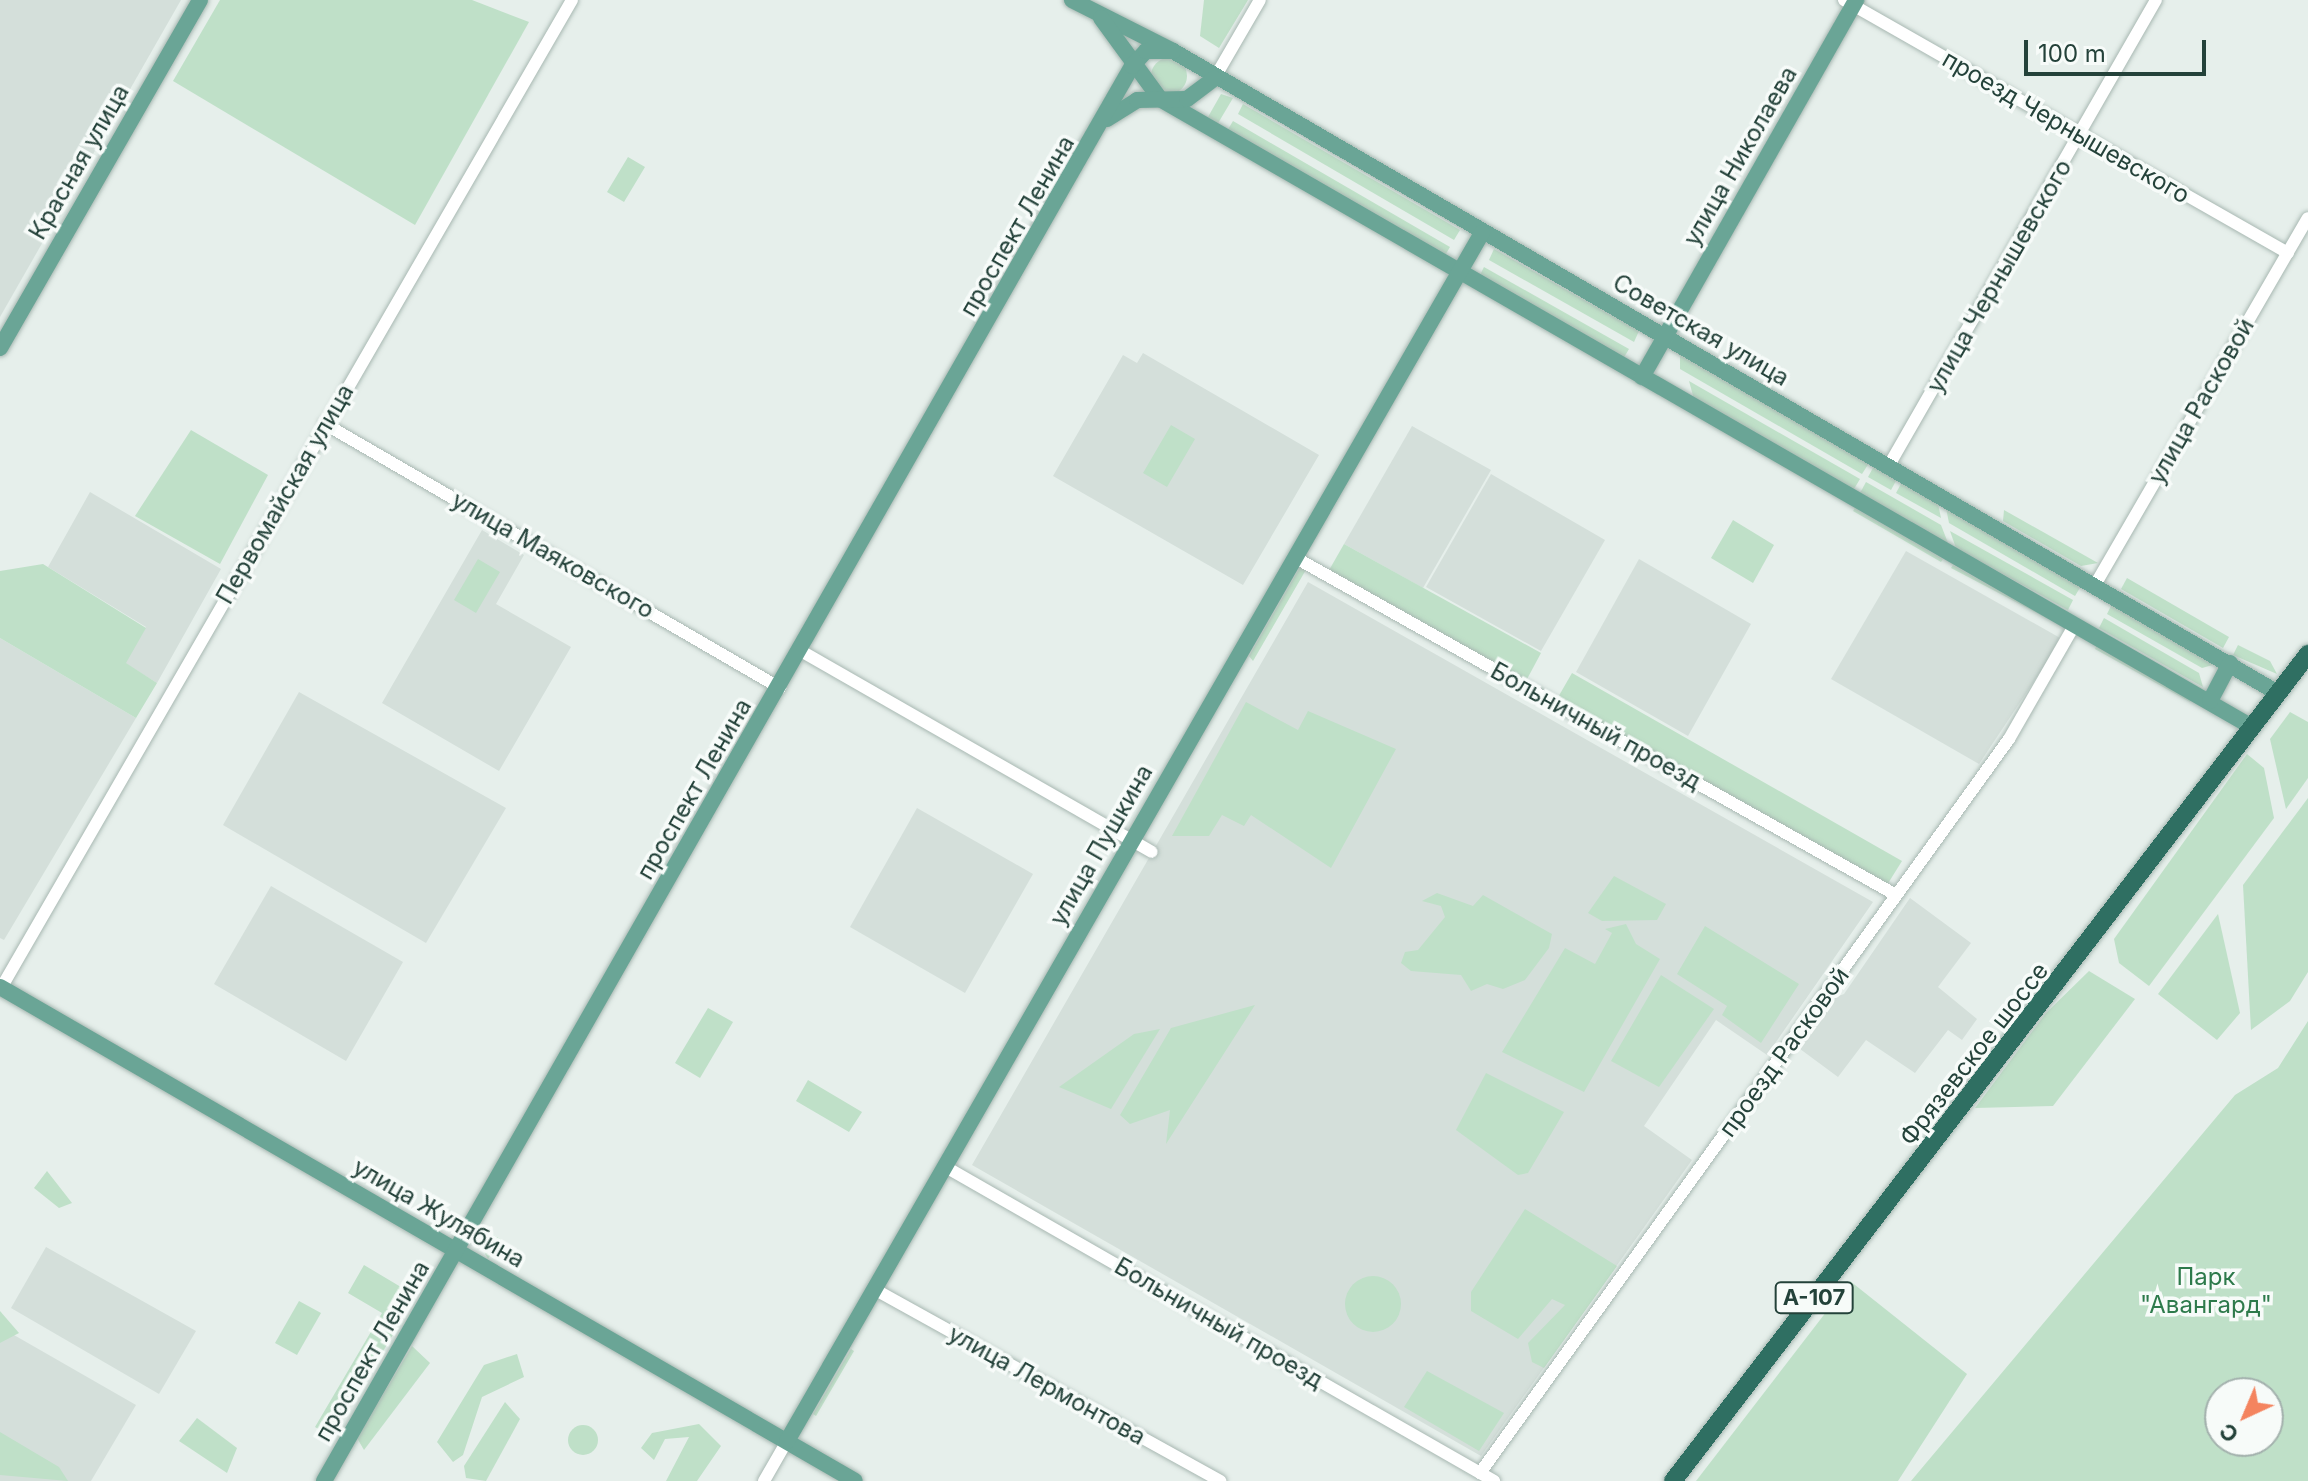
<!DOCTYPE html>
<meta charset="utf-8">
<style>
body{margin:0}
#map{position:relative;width:2308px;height:1481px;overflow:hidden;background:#e6efeb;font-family:Inter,sans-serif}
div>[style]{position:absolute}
.built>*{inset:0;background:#d4dfda}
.green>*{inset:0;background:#bfe0c8}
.round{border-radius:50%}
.roads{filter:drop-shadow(0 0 2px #a8b8b2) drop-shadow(0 0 2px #a8b8b2)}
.minor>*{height:12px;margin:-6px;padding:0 6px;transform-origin:6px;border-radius:6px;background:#fff}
.major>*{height:16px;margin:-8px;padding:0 8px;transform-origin:8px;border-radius:8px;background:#6aa596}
.highway>*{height:18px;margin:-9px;padding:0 9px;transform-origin:9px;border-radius:9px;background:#2f6f62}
span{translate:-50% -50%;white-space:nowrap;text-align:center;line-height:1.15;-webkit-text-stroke:7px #f7fbf9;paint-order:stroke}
.shield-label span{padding:2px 6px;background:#f7fbf9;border:2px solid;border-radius:6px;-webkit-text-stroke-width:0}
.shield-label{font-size:22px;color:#24423a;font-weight:700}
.street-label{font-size:24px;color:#24423a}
.park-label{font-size:24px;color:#2d7a4b}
.north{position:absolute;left:2204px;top:1377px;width:80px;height:80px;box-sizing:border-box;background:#f7fbf9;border:2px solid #a3b1ad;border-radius:50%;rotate:224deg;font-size:22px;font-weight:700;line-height:32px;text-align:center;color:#24423a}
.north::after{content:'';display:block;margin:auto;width:28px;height:36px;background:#f4845f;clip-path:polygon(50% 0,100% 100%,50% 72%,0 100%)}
.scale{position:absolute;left:2024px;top:40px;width:182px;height:36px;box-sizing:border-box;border:4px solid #24423a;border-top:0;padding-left:10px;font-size:24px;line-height:28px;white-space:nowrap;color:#24423a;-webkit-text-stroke:6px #f7fbf9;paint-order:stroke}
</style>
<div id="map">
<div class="built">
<div style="clip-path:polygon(0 0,181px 0,0 317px)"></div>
<div style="clip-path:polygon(1143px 353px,1319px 455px,1243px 585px,1053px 476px,1123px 355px,1137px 363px)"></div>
<div style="clip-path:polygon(1412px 426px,1491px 470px,1423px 588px,1344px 544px)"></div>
<div style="clip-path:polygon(1491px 474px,1605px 540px,1541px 651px,1426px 587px)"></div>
<div style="clip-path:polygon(90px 492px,221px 569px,157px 683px,125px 663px,146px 627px,48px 567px)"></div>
<div style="clip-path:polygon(482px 530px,524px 555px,496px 604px,571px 647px,499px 771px,382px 703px)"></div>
<div style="clip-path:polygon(1906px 551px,2062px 639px,1979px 764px,1831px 679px)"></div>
<div style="clip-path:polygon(1639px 559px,1751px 624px,1688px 736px,1576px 672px)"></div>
<div style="clip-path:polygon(1308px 582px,1873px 902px,1767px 1055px,1716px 1020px,1644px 1126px,1692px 1160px,1481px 1456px,972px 1165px)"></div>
<div style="clip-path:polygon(0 638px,136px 718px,4px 940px,0 938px)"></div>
<div style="clip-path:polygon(299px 692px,506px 808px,426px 943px,223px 825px)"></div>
<div style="clip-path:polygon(917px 808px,1033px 874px,965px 993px,850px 927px)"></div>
<div style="clip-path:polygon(271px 886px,403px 962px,346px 1061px,214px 984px)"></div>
<div style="clip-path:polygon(1910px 898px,1971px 943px,1938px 987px,1977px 1019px,1962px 1040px,1948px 1030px,1915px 1073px,1866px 1040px,1838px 1077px,1796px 1046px,1828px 1000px,1844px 994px)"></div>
<div style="clip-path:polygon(46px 1247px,196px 1331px,159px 1394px,11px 1308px)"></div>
<div style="clip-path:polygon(0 1327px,136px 1405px,91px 1481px,0 1481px)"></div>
</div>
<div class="green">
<div style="clip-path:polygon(220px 0,472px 0,529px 22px,415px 225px,173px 81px)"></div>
<div style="clip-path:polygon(1204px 0,1248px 0,1219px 48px,1200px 36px)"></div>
<div class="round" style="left:1151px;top:58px;width:36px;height:36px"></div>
<div style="clip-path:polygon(1221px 94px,1233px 98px,1217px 125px,1208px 117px)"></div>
<div style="clip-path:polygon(1243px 104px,1460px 230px,1454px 240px,1238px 114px)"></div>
<div style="clip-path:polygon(1233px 121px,1450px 247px,1444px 257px,1227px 131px)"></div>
<div style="clip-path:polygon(628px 157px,645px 167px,624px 202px,607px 192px)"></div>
<div style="clip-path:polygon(1494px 249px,1639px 331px,1634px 342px,1489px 260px)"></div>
<div style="clip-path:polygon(1484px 267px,1629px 349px,1623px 359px,1479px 277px)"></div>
<div style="clip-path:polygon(1680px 355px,1869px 463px,1862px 474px,1680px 369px)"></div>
<div style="clip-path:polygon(1689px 381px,1860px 479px,1854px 489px,1694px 399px)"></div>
<div style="clip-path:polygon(1171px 425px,1195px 439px,1167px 487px,1143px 473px)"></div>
<div style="clip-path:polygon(191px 430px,268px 475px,220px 564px,135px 516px)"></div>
<div style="clip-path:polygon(1874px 466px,1897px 479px,1891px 490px,1868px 477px)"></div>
<div style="clip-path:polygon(1866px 482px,1941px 525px,1948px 543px,1860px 493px)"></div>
<div style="clip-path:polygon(1902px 482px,1938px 504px,1941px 518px,1896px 493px)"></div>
<div style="clip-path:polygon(1855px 508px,1943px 559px,1941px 562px,1853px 511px)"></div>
<div style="clip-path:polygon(1946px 508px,2081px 586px,2075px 596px,1949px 523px)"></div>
<div style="clip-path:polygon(2004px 510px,2098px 563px,2081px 566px,2003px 521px)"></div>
<div style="clip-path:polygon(1733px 520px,1774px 545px,1753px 583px,1711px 558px)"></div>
<div style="clip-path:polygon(1950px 531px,2073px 600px,2068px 610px,1956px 548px)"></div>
<div style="clip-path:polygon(1344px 544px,1541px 653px,1526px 681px,1328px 572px)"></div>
<div style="clip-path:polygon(478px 559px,500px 572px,476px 613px,454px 600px)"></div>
<div style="clip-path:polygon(43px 564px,146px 628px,126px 663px,157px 683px,136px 718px,0 638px,0 571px)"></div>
<div style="clip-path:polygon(1953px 565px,2056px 623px,1951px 568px)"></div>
<div style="clip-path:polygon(1300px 567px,1307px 568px,1253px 661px,1249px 656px)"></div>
<div style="clip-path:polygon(2127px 578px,2229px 637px,2223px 648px,2121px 589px)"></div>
<div style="clip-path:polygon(2112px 604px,2216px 664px,2202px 668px,2107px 614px)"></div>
<div style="clip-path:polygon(2104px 618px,2199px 673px,2203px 687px,2099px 628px)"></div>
<div style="clip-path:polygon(2097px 645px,2192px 698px,2190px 702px,2095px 649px)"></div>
<div style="clip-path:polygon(2238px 645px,2270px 661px,2277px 674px,2233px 655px)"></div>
<div style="clip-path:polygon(1572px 673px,1902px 861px,1887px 885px,1557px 699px)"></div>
<div style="clip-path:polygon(1246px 702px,1298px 730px,1308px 711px,1396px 749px,1331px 868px,1251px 815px,1244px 826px,1222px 815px,1209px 836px,1172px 836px)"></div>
<div style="clip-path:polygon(2290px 712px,2308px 722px,2308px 778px,2286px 809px,2270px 739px)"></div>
<div style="clip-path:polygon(2247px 754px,2264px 768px,2274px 818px,2149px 986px,2119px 963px,2114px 939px)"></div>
<div style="clip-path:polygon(2308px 798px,2308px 972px,2290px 1001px,2251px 1030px,2243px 885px)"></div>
<div style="clip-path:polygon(1614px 876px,1666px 904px,1657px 920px,1602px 921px,1588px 913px)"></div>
<div style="clip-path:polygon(1437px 893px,1473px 906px,1483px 895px,1552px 934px,1549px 948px,1525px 980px,1503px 989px,1487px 984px,1471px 991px,1461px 975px,1411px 971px,1401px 963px,1405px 952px,1418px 950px,1445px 917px,1441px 906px,1422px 901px)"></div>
<div style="clip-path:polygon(2218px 914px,2240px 1013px,2217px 1040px,2158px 994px)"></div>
<div style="clip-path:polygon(1626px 924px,1636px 944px,1660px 959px,1584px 1092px,1502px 1052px,1565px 948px,1595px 964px,1612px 933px,1605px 929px)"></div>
<div style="clip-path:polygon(1705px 926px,1799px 984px,1761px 1043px,1722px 1015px,1727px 1006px,1677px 974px)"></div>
<div style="clip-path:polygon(2089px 971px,2135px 999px,2053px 1106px,1975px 1108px,2046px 1013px)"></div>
<div style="clip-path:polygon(1661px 975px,1714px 1009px,1659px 1087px,1611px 1061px)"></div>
<div style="clip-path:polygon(1255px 1005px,1166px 1144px,1170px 1110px,1130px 1124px,1120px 1115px,1171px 1028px)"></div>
<div style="clip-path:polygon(708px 1008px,733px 1022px,700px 1078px,675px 1063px)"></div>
<div style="clip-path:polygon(evenodd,2308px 1021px,2308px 1481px,1911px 1481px,2235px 1095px,2278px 1068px,2308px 1021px,2268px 1393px,2268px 1441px,2220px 1441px,2220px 1393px,2268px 1393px)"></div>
<div style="clip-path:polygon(1160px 1029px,1111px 1109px,1059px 1087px,1134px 1034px)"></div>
<div style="clip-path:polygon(1486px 1073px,1564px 1112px,1528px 1173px,1518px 1175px,1456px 1130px)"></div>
<div style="clip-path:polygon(808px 1080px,862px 1112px,849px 1132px,796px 1101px)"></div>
<div style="clip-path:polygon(47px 1171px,72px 1203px,59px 1208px,34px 1188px)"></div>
<div style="clip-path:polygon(1525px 1209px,1617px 1266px,1544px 1368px,1532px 1362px,1528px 1343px,1565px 1305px,1552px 1299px,1518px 1339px,1471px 1311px,1471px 1292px)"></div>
<div style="clip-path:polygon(483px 1229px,501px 1239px,488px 1259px,482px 1248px)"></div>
<div style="clip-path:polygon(364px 1265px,416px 1296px,332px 1437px,315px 1427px,382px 1313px,348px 1293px)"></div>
<div class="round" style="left:1345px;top:1276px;width:56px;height:56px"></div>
<div style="clip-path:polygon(1850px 1281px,1967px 1374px,1898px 1481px,1696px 1481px)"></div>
<div style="clip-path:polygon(299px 1301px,321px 1313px,297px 1355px,275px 1343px)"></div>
<div style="clip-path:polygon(0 1311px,19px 1333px,0 1343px)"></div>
<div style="clip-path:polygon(412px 1346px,430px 1363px,364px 1450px,357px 1438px)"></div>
<div style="clip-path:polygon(851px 1349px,854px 1351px,816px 1416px,813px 1414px)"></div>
<div style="clip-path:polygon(517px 1354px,524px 1377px,482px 1397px,463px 1455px,453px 1462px,437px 1442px,484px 1365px)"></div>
<div style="clip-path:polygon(1427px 1371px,1504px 1413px,1479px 1451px,1404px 1407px)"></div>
<div style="clip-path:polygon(505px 1402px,520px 1419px,486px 1481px,466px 1478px,464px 1466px)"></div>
<div style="clip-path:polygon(197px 1418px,237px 1448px,227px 1473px,179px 1441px)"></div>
<div style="clip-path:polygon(699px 1424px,721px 1446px,697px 1481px,666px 1481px,689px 1437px,665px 1439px,654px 1460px,641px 1448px,652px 1433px)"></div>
<div class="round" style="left:568px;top:1425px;width:30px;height:30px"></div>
<div style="clip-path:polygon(0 1432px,59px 1467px,68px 1481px,0 1475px)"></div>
</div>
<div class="roads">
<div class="minor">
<div style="left:1844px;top:0;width:511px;rotate:29.68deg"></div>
<div style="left:1214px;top:79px;width:91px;rotate:-59.8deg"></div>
<div style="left:325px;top:424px;width:526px;rotate:30.12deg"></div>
<div style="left:1888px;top:467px;width:538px;rotate:-60.15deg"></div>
<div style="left:1296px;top:558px;width:688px;rotate:29.32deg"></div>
<div style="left:2095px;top:585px;width:424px;rotate:-59.9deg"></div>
<div style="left:801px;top:651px;width:404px;rotate:29.8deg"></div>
<div style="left:0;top:990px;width:1143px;rotate:-59.98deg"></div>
<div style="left:944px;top:1166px;width:634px;rotate:29.8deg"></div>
<div style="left:874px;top:1289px;width:396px;rotate:29deg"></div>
<div style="left:1480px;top:1473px;width:905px;rotate:-54.22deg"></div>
<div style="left:2009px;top:739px;width:133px;rotate:-60.1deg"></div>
<div style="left:764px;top:1481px;width:46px;rotate:-60.1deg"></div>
</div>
<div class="major">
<div style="left:1072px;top:0;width:113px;rotate:26.8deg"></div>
<div style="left:1173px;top:51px;width:1278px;rotate:30.16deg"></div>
<div style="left:1101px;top:18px;width:100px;rotate:53.9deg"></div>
<div style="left:1160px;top:99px;width:1260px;rotate:29.9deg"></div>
<div style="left:1107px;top:119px;width:36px;rotate:-32deg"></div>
<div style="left:1137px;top:100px;width:50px;rotate:-1.1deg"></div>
<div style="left:1187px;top:99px;width:34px;rotate:-37deg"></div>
<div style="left:0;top:348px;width:401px;rotate:-60.1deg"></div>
<div style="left:1642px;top:377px;width:434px;rotate:-60.4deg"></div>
<div style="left:2210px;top:701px;width:43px;rotate:-62.2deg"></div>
<div style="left:0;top:987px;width:987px;rotate:30.02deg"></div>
<div style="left:787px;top:1441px;width:1394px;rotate:-60.09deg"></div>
<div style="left:324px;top:1481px;width:1629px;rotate:-60.27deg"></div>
<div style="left:1132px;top:66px;width:21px;rotate:-47deg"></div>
<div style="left:1146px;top:51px;width:27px"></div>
</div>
<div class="highway">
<div style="left:1673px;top:1481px;width:1043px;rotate:-52.48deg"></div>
</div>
</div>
<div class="shield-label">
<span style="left:1814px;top:1298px">А-107</span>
</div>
<div class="street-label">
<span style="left:2066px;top:127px;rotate:30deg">проезд Чернышевского</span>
<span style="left:1740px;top:156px;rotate:-60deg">улица Николаева</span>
<span style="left:79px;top:162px;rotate:-60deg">Красная улица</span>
<span style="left:1017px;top:226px;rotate:-60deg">проспект Ленина</span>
<span style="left:1999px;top:276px;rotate:-60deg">улица Чернышевского</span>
<span style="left:1701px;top:330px;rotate:30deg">Советская улица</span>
<span style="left:2201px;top:401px;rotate:-60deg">улица Расковой</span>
<span style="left:285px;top:494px;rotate:-60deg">Первомайская улица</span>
<span style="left:553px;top:555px;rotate:30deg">улица Маяковского</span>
<span style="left:1596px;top:726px;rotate:29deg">Больничный проезд</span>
<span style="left:694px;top:789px;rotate:-60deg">проспект Ленина</span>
<span style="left:1101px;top:845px;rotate:-60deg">улица Пушкина</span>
<span style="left:1784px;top:1052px;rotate:-54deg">проезд Расковой</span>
<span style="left:1974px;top:1054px;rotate:-52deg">Фрязевское шоссе</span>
<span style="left:439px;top:1213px;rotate:30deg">улица Жулябина</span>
<span style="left:1219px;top:1323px;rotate:30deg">Больничный проезд</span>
<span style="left:372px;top:1351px;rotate:-60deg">проспект Ленина</span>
<span style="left:1047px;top:1385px;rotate:29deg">улица Лермонтова</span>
</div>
<div class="park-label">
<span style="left:2206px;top:1291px">Парк<br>"Авангард"</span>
</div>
<div class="north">С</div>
<div class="scale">100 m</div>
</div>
